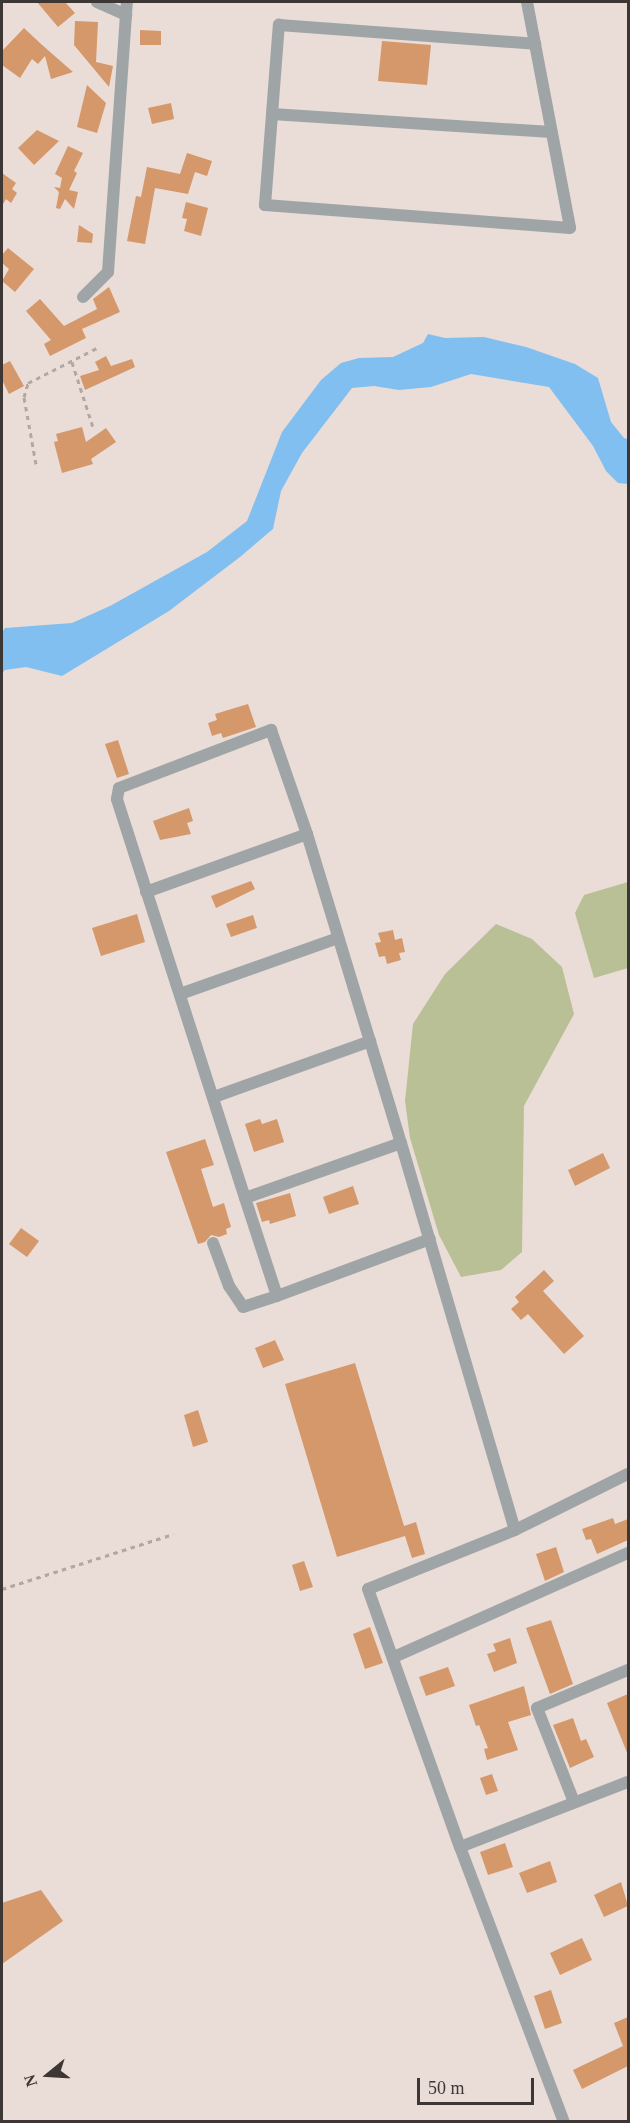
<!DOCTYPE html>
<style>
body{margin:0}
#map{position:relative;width:630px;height:2123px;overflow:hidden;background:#eadcd6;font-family:"Times New Roman",serif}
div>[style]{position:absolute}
.green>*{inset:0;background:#bac095}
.water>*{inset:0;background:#82bff1}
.building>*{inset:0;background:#d5986a}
.path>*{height:3px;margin-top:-1.5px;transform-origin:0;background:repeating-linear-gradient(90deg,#b2a7a2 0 4.5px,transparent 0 9px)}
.street>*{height:12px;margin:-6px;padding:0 6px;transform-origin:6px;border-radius:6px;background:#9fa5a7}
span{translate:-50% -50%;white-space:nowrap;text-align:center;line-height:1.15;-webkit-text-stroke:5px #eadcd6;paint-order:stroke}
.frame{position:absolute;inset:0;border:3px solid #3c3735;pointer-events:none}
.north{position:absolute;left:18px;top:2045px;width:60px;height:60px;-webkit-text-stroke:4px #eadcd6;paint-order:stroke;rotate:252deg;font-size:16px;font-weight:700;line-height:24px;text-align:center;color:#3c3735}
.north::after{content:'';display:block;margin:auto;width:21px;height:27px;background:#3c3735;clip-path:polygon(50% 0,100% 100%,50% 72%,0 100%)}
.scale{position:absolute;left:417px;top:2078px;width:117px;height:27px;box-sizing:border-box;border:3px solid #3c3735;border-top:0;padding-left:8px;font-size:18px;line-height:21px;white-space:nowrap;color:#3c3735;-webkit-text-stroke:4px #eadcd6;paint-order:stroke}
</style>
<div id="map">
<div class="green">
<div style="clip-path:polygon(628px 882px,628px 968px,594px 978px,575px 913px,584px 895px)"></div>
<div style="clip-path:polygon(496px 924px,532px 939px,562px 967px,574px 1014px,524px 1106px,522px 1252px,501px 1270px,461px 1277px,439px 1235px,410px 1138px,405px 1101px,413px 1024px,445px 974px)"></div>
</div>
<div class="water">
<div style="clip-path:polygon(428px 334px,445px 338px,484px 337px,526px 347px,575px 364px,598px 378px,611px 422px,624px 438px,628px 439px,628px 484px,618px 483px,606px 471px,593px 446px,549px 387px,471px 374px,431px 387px,399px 390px,374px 386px,352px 388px,302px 453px,281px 491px,273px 529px,240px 557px,169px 611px,62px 676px,26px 667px,5px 670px,2px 673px,2px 632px,5px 628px,72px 623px,110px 606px,207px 552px,247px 521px,282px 432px,321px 380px,341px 363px,359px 358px,393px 357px,423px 343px)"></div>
</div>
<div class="building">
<div style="clip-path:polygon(37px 2px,65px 2px,75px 13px,58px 27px)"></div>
<div style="clip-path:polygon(75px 21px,98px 22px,96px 62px,113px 66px,109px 87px,74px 45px)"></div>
<div style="clip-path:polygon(24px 28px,41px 44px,73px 72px,51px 79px,45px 56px,38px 64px,32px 59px,20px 78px,2px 65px,2px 51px)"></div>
<div style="clip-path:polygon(140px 30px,161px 31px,161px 45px,140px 45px)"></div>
<div style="clip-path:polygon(382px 41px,431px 45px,427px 85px,378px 81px)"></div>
<div style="clip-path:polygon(87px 85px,106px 103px,97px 133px,77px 127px)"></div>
<div style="clip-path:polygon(171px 103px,174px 119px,152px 124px,148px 108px)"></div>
<div style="clip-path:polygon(37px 130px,59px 141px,34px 165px,18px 148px)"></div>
<div style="clip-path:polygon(68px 146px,83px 153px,74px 171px,77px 173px,69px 190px,78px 192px,74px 209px,65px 199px,60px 209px,56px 208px,59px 192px,54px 187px,60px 188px,62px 178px,55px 174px)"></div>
<div style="clip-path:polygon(187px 153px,212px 161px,207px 176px,195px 172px,188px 194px,155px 188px,145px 244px,127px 241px,136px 196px,141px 197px,147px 167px,180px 174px)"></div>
<div style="clip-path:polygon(2px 173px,16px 183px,12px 189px,17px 193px,11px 203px,6px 199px,2px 206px)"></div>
<div style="clip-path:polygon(186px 202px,208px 208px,201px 236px,184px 231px,187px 219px,182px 218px)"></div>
<div style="clip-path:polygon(79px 225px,93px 234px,92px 243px,77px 242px)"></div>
<div style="clip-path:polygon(8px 248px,34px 269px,15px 292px,2px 281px,9px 269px,2px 263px,2px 255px)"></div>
<div style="clip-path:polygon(109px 287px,120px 312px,82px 329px,86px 338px,50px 356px,44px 344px,51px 340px,26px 311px,40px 299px,64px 326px,97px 309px,93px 299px)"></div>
<div style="clip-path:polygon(106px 356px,111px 366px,132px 359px,135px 367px,85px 390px,80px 376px,99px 370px,95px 362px)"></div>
<div style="clip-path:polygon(10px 361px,24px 386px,9px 394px,2px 380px,2px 365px)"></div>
<div style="clip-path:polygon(82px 427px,86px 442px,106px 428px,116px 442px,91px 459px,93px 464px,62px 473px,54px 442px,58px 441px,56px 434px)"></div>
<div style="clip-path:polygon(248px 704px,256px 727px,223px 738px,221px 733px,212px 736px,208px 723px,217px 720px,215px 714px)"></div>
<div style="clip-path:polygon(118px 740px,129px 774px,117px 778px,105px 744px)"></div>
<div style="clip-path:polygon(189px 808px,193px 821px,187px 823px,191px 834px,160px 840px,153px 821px)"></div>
<div style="clip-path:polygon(251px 881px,255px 889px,216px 908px,211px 896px)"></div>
<div style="clip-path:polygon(137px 914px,145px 942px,101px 956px,92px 928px)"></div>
<div style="clip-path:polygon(253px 915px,257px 928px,231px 937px,226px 924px)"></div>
<div style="clip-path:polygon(393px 930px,395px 940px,402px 938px,405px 952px,399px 953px,401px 960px,387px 964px,385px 956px,379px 957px,375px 943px,381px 942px,378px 933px)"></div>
<div style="clip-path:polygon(260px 1119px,262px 1124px,277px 1119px,284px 1142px,254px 1152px,245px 1124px)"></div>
<div style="clip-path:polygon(205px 1139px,214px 1165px,201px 1169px,213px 1207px,224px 1203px,231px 1227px,226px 1229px,227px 1234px,219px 1237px,211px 1235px,205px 1242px,198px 1244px,166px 1152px)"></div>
<div style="clip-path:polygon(603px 1153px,610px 1168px,575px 1186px,568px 1170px)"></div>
<div style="clip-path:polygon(353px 1186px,359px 1204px,329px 1214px,323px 1197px)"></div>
<div style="clip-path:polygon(290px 1193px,296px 1216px,270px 1224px,269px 1220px,262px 1222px,256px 1203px)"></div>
<div style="clip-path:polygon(21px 1228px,39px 1241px,27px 1257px,9px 1244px)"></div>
<div style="clip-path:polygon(544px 1270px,554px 1281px,543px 1291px,584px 1336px,564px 1354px,528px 1314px,521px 1320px,511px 1309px,519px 1302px,515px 1297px)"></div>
<div style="clip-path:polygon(275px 1340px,284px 1360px,263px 1368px,255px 1348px)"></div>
<div style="clip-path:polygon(355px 1363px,404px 1526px,416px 1522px,425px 1554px,412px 1558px,405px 1536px,337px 1557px,285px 1384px)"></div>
<div style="clip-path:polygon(198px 1410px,208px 1442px,193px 1447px,184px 1415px)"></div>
<div style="clip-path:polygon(613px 1518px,615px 1524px,628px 1519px,628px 1540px,597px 1554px,591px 1539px,586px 1540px,582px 1529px)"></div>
<div style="clip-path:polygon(556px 1547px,564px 1572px,545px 1581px,536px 1554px)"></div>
<div style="clip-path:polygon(304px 1561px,313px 1587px,300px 1591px,292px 1565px)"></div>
<div style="clip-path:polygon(551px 1620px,573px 1684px,550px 1694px,526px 1628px)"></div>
<div style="clip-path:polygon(370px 1627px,383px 1663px,365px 1669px,353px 1634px)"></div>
<div style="clip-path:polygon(510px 1638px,517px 1663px,494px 1672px,487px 1654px,496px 1651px,493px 1644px)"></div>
<div style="clip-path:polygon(448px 1667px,455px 1686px,426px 1696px,419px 1677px)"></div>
<div style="clip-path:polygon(524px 1686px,531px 1715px,508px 1722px,518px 1750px,487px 1760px,484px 1749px,488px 1748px,479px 1725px,476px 1726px,469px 1705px)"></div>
<div style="clip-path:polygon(628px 1694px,628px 1755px,607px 1703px)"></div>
<div style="clip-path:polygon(573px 1718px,581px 1741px,586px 1739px,594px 1757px,570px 1768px,553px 1725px)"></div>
<div style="clip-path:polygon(492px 1774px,498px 1791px,486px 1795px,480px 1778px)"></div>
<div style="clip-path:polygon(505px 1843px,513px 1867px,488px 1875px,480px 1852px)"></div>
<div style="clip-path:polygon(550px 1861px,557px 1882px,527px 1893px,519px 1873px)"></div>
<div style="clip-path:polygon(621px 1882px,628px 1906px,604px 1917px,594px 1895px)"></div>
<div style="clip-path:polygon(41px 1890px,63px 1921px,2px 1964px,2px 1903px)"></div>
<div style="clip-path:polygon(582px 1938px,592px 1960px,560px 1975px,550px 1953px)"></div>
<div style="clip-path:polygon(551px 1990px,562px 2023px,545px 2029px,534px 1996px)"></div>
<div style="clip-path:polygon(628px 2017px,628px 2066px,582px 2089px,573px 2070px,623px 2046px,614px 2023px)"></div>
</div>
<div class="path">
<div style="left:72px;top:362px;width:68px;rotate:72.1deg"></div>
<div style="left:36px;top:464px;width:68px;rotate:-100.2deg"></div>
<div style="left:24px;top:397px;width:15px;rotate:-74deg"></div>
<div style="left:28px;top:383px;width:77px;rotate:-26.9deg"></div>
<div style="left:2px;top:1589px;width:180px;rotate:-17.8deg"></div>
</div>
<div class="street">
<div style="left:97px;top:2px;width:32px;rotate:24deg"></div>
<div style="left:527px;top:2px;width:43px;rotate:79.2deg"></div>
<div style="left:535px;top:44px;width:187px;rotate:79.2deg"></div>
<div style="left:570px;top:228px;width:306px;rotate:-175.7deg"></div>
<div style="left:265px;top:205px;width:181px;rotate:-85.6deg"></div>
<div style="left:279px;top:25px;width:257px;rotate:4.2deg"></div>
<div style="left:272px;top:114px;width:280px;rotate:3.7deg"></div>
<div style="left:83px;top:297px;width:35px;rotate:-45deg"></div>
<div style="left:108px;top:272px;width:271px;rotate:-86deg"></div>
<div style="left:146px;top:892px;width:171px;rotate:-19.8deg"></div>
<div style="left:180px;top:994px;width:168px;rotate:-19.5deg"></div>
<div style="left:214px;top:1097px;width:166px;rotate:-19.7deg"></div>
<div style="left:401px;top:1143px;width:165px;rotate:160.6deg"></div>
<div style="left:245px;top:1198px;width:419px;rotate:-107.8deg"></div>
<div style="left:117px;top:799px;width:11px;rotate:-80deg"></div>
<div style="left:119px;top:788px;width:163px;rotate:-20.9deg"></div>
<div style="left:271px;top:730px;width:110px;rotate:70.9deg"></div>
<div style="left:307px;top:834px;width:323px;rotate:73.1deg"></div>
<div style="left:401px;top:1143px;width:403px;rotate:73.6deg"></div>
<div style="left:515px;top:1530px;width:158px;rotate:158.1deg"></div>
<div style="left:368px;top:1589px;width:274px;rotate:70.4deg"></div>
<div style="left:460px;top:1847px;width:294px;rotate:69.3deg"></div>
<div style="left:245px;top:1198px;width:103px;rotate:71.9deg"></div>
<div style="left:277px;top:1296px;width:163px;rotate:-20.4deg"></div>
<div style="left:213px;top:1243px;width:46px;rotate:69.6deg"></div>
<div style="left:229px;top:1286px;width:25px;rotate:56deg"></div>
<div style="left:243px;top:1307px;width:36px;rotate:-18deg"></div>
<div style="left:515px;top:1530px;width:126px;rotate:-26.4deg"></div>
<div style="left:394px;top:1657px;width:256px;rotate:-24deg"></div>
<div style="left:574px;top:1802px;width:101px;rotate:-111.5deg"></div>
<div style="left:537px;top:1708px;width:99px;rotate:-22.7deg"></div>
<div style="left:460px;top:1847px;width:180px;rotate:-21.2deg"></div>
</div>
<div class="frame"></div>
<div class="north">N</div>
<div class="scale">50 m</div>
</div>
